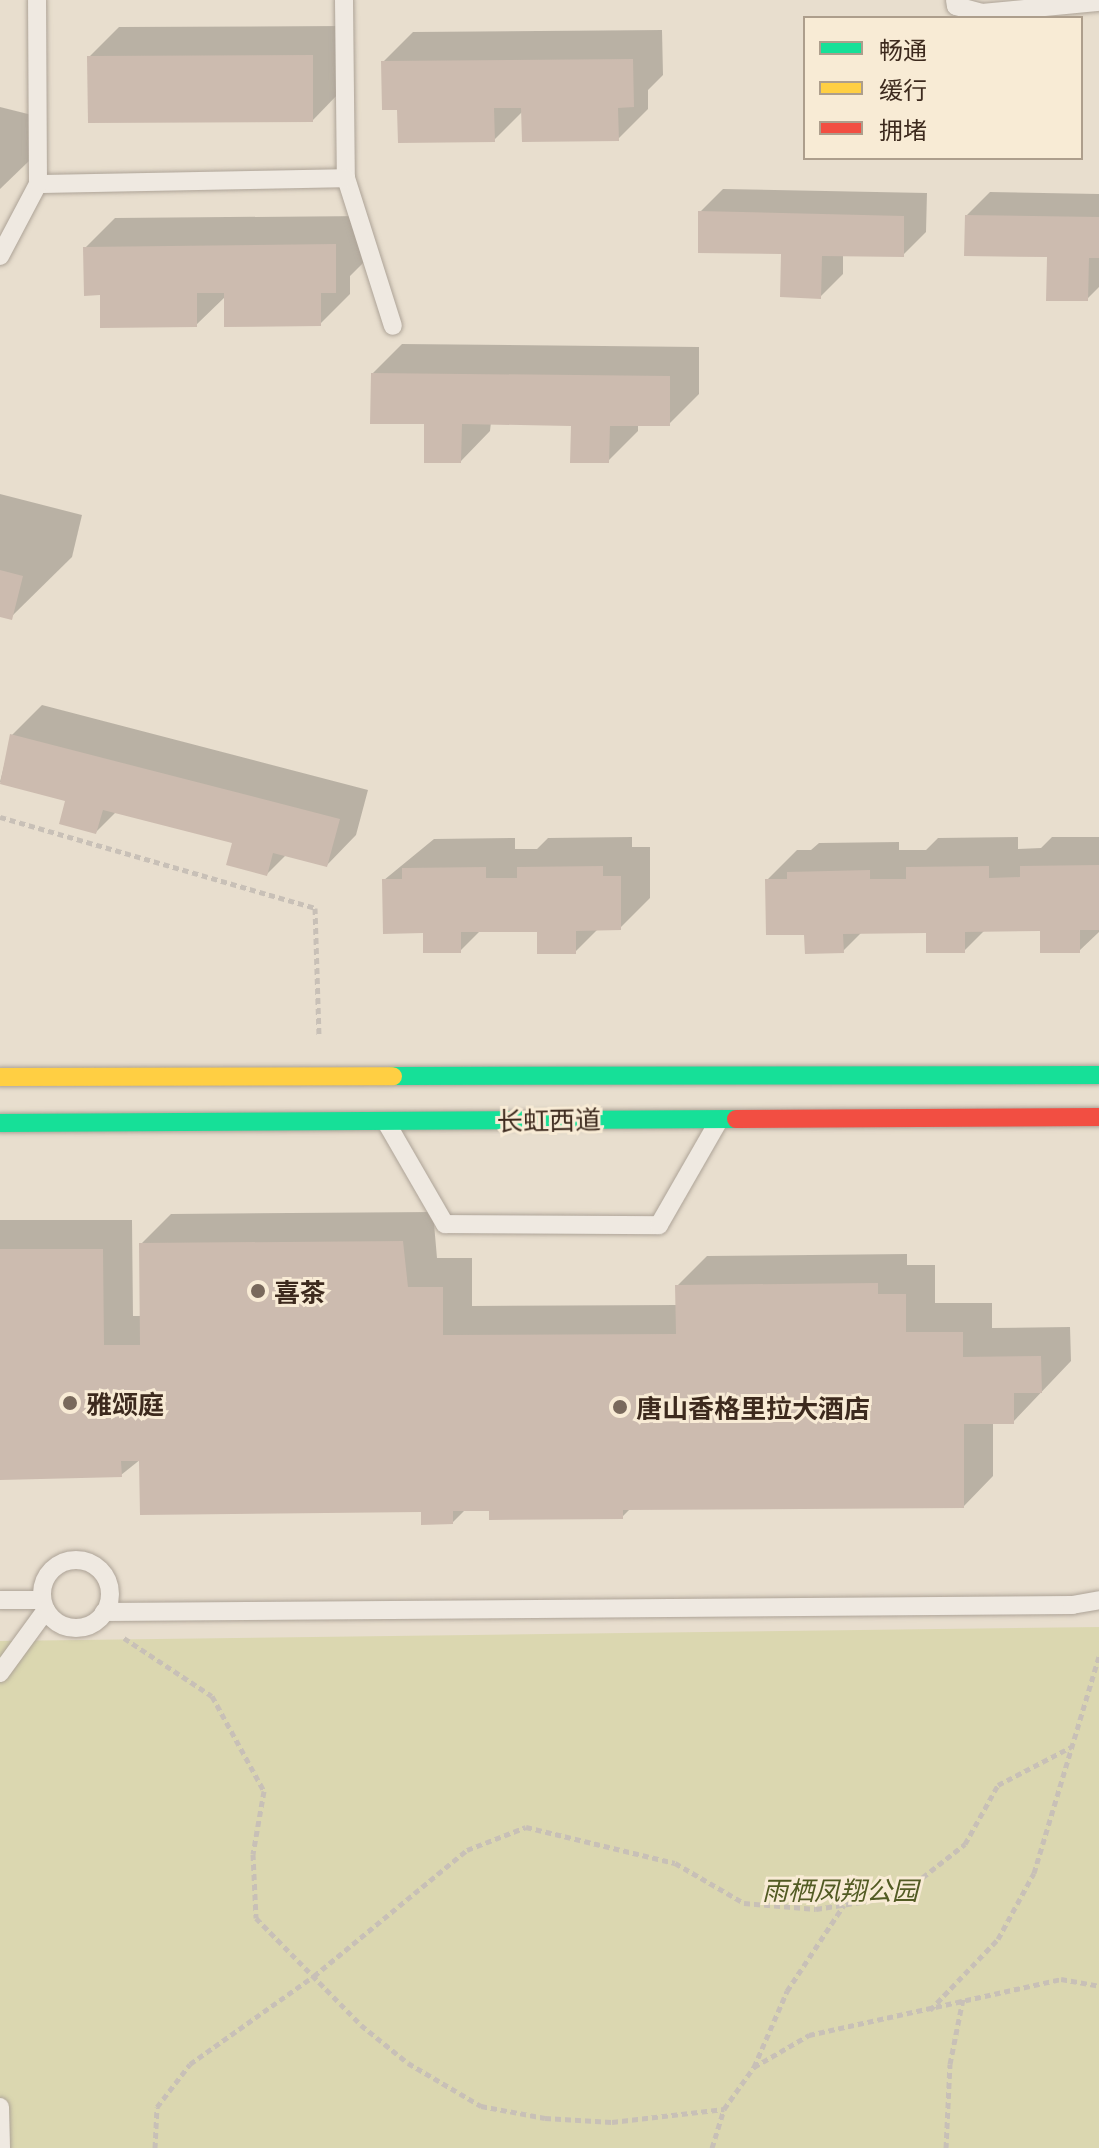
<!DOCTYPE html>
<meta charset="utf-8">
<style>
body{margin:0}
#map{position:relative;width:1099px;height:2148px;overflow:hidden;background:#e8dece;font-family:Georgia,"Noto Sans SC",serif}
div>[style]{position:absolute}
.green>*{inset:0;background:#dbd7b0}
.shadow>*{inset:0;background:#0003}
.building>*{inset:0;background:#ccbbaf}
.path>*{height:5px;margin-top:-2.5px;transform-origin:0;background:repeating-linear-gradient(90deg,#c8c0b7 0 6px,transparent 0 10px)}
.roads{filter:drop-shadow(0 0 2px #ada397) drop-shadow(0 0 2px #ada397)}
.lane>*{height:18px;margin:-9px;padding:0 9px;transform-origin:9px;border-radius:9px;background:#efe9e1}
.lane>.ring{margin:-9px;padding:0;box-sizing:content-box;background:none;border:18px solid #efe9e1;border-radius:50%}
.fast>*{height:18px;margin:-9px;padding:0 9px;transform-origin:9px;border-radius:9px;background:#16e098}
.slow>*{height:18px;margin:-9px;padding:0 9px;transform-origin:9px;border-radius:9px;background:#ffcf43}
.jam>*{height:18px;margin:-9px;padding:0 9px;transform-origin:9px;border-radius:9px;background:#f24e42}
.dots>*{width:22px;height:22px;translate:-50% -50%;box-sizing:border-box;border:4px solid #f8ebd5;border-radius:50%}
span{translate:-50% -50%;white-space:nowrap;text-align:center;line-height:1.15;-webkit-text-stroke:6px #f8ebd5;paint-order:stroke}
.street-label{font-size:26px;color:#3d2a1e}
.poi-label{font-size:26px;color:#3d2a1e;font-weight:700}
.left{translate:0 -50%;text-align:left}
.park-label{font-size:26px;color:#525b23;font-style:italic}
.legend{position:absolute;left:803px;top:16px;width:280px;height:144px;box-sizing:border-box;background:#f8ebd5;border:2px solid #ad9e8c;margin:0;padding:10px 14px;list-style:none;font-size:24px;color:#3d2a1e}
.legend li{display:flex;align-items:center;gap:16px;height:40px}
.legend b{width:40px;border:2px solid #ad9e8c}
</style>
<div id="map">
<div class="green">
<div style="clip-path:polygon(1099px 1627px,1099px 2148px,0 2148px,0 1641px)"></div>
</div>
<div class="shadow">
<div style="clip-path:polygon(342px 26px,342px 90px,313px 120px,89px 57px,119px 27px)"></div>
<div style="clip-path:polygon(662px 30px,663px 75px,648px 90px,648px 109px,618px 139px,524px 110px,494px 140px,399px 108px,383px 62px,413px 32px)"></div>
<div style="clip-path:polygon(0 107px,40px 117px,29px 161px,0 189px)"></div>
<div style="clip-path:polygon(723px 189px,927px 193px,926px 232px,903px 255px,843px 254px,843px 274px,820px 297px,783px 252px,700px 212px)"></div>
<div style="clip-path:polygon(990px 192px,1099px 194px,1099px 287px,1087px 299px,1049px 255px,967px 215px)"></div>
<div style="clip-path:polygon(365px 216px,365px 261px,350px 276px,350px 294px,320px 324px,226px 296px,196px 325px,102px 293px,85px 248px,115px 218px)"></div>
<div style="clip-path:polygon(402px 344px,699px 347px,699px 394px,669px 424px,638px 424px,638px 431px,608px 461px,573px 424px,491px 422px,490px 431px,461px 461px,373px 373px)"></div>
<div style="clip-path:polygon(0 494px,82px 515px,72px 557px,11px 617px,0 615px)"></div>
<div style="clip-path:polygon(42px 705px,368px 790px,356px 835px,327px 865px,286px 855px,267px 874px,234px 842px,117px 811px,96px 832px,67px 800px,0 782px,12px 735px)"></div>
<div style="clip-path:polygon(632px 837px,632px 847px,650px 847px,650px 898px,620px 928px,598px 929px,575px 952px,539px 930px,481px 930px,460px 951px,424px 931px,384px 880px,434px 839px,515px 838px,515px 849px,537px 849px,548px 838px)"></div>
<div style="clip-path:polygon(1018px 837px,1018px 849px,1041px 848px,1052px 837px,1099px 837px,1099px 932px,1079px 951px,1042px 929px,985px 930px,964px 951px,927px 931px,862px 932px,843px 951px,806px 932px,767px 880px,797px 850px,811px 850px,819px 843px,899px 842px,899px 850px,926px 850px,938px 838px)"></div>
<div style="clip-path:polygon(433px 1212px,437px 1258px,472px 1258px,472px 1306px,677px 1305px,677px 1286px,707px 1256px,907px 1254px,907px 1265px,935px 1265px,935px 1303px,992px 1303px,992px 1328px,1070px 1327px,1071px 1361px,1013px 1422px,993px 1422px,993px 1476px,964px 1506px,631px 1508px,622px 1517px,466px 1509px,453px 1522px,423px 1510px,141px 1459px,121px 1475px,0 1477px,0 1220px,132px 1220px,133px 1316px,142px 1316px,141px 1244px,171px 1214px)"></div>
</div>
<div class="building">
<div style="clip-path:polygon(313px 55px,313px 122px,88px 123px,87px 56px)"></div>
<div style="clip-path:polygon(633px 59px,634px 107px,618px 108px,619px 141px,522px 142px,521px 108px,494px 108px,495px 142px,398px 143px,397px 110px,382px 110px,381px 61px)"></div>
<div style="clip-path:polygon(698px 211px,904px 216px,904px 257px,822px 256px,821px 299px,780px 297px,781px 254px,698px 253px)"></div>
<div style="clip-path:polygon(965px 215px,1099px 217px,1099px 258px,1089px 258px,1088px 301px,1046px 301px,1047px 257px,964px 256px)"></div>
<div style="clip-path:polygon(336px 244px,336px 293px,321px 293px,321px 326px,224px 327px,224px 293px,197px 293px,197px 327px,100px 328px,100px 295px,84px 296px,83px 247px)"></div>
<div style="clip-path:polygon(371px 373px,670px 376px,670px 426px,610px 426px,609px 463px,570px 463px,571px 426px,462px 424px,461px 463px,424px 463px,424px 424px,370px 424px)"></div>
<div style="clip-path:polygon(0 570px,23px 576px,12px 620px,0 617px)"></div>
<div style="clip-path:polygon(10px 734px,340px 819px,327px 867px,273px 853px,267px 876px,226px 865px,232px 843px,103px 810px,96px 834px,59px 824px,65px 801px,0 784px)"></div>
<div style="clip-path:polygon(1099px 865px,1099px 930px,1080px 930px,1080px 953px,1040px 953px,1040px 931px,965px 932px,965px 953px,926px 953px,926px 933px,843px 934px,844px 953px,805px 954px,804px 935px,766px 935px,765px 879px,787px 879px,787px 872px,870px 870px,870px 879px,906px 879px,906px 867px,989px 866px,989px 878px,1020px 877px,1020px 866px)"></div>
<div style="clip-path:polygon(603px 866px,603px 876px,621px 876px,621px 930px,576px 931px,576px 954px,537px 954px,537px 932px,461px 932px,461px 953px,423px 953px,423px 933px,383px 934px,382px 879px,402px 879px,402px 868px,486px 867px,486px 878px,517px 878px,517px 867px)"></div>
<div style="clip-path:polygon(403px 1241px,408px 1287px,443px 1287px,443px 1335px,676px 1334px,675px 1285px,878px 1283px,878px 1294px,906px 1294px,906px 1332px,963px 1332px,963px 1357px,1041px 1356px,1042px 1393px,1014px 1393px,1014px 1424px,964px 1424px,964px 1508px,623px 1510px,623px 1519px,489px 1520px,489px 1511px,453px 1511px,453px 1524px,421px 1525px,421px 1512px,140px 1515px,139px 1461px,121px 1461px,122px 1477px,0 1480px,0 1249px,103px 1249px,104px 1345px,140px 1345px,139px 1243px)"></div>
</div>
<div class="path">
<div style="left:0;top:817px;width:328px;rotate:16.1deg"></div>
<div style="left:315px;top:908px;width:127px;rotate:88.2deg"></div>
<div style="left:124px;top:1638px;width:105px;rotate:33.4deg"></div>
<div style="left:212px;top:1696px;width:108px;rotate:61.3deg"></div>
<div style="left:264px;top:1791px;width:64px;rotate:99.9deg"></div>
<div style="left:253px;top:1854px;width:64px;rotate:87.3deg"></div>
<div style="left:256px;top:1918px;width:150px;rotate:45.5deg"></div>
<div style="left:361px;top:2025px;width:60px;rotate:39deg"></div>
<div style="left:408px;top:2063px;width:85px;rotate:30.5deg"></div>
<div style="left:481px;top:2106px;width:65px;rotate:10.6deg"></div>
<div style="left:545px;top:2118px;width:67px;rotate:3.4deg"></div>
<div style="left:612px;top:2122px;width:113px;rotate:-6.6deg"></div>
<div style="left:724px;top:2109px;width:52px;rotate:-54.5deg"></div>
<div style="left:754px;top:2067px;width:64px;rotate:-30.2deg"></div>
<div style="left:809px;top:2035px;width:258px;rotate:-12.5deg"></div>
<div style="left:1061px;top:1979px;width:39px;rotate:10deg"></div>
<div style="left:930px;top:2010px;width:98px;rotate:-46.2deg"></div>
<div style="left:998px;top:1939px;width:75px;rotate:-61.4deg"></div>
<div style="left:1034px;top:1873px;width:226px;rotate:-73.3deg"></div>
<div style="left:754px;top:2067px;width:83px;rotate:-66.5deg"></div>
<div style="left:787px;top:1991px;width:103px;rotate:-56.5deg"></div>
<div style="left:155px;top:2148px;width:41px;rotate:-87.2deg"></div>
<div style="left:157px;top:2107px;width:54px;rotate:-52.5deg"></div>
<div style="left:190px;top:2064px;width:152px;rotate:-35.4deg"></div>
<div style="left:314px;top:1976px;width:198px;rotate:-39.5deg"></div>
<div style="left:467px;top:1850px;width:63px;rotate:-21.3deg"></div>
<div style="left:526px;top:1827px;width:153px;rotate:13.6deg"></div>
<div style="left:675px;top:1863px;width:80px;rotate:30.1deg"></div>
<div style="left:744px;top:1903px;width:72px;rotate:4.8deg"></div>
<div style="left:816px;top:1909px;width:84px;rotate:-8.9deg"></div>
<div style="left:899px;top:1896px;width:84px;rotate:-38.2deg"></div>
<div style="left:965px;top:1844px;width:68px;rotate:-60.8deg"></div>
<div style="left:998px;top:1785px;width:82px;rotate:-27.5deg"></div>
<div style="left:712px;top:2148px;width:41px;rotate:-72.9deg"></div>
<div style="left:946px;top:2148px;width:84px;rotate:-87.3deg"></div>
<div style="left:950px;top:2064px;width:66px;rotate:-78.7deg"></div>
</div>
<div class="roads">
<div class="lane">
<div style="left:344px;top:0;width:178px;rotate:89.4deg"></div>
<div style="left:346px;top:178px;width:155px;rotate:72.4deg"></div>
<div style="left:955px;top:0;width:6px;rotate:81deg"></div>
<div style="left:956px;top:6px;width:27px;rotate:15deg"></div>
<div style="left:982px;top:13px;width:118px;rotate:-5.4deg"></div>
<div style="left:38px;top:184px;width:308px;rotate:-1.1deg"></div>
<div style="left:0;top:256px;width:81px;rotate:-62.2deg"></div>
<div style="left:38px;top:184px;width:184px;rotate:-90.3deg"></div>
<div style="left:386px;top:1122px;width:118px;rotate:60deg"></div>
<div style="left:445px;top:1224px;width:214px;rotate:0.3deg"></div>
<div style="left:659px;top:1225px;width:119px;rotate:-60.2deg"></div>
<div class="ring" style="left:42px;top:1560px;width:50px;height:50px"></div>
<div style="left:0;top:1600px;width:42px"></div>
<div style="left:104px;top:1612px;width:968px;rotate:-0.41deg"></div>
<div style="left:1072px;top:1605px;width:27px;rotate:-10deg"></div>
<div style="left:0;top:1673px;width:78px;rotate:-53.9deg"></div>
<div style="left:0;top:2107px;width:41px;rotate:88.6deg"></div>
</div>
<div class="fast">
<div style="left:393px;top:1076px;width:706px;rotate:-0.08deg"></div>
<div style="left:0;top:1123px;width:736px;rotate:-0.31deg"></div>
</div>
<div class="slow">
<div style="left:0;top:1077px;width:393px;rotate:-0.1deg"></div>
</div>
<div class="jam">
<div style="left:736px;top:1119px;width:363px;rotate:-0.3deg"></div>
</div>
</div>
<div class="dots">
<div style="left:258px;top:1291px;background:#79695c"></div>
<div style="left:70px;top:1403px;background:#79695c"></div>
<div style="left:620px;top:1407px;background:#79695c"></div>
</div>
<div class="street-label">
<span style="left:549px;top:1119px;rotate:-1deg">长虹西道</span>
</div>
<div class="poi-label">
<span class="left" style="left:274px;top:1291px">喜茶</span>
<span class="left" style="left:86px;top:1403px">雅颂庭</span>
<span class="left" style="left:636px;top:1407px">唐山香格里拉大酒店</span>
</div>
<div class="park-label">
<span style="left:840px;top:1889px">雨栖凤翔公园</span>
</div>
<ul class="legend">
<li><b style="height:10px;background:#16e098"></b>畅通</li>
<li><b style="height:10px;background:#ffcf43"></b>缓行</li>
<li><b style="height:10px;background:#f24e42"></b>拥堵</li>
</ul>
</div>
